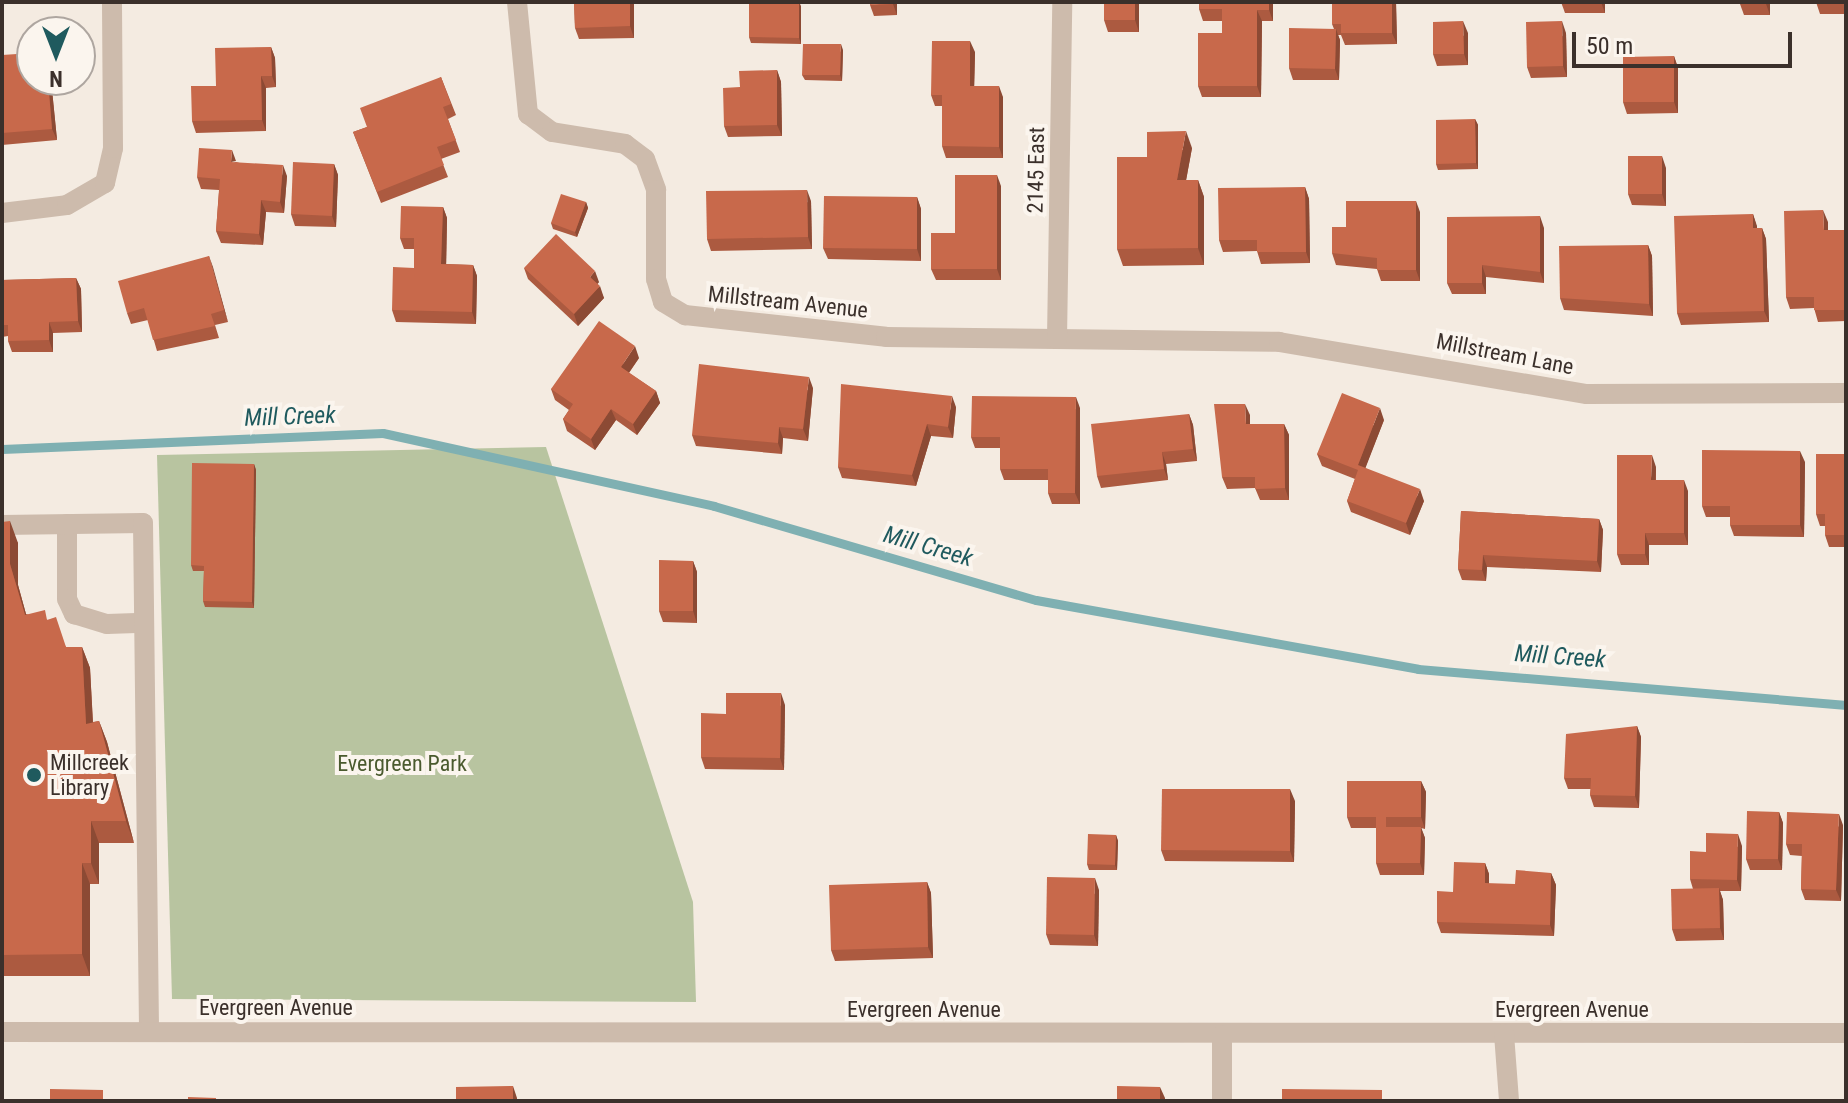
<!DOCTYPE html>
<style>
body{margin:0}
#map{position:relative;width:1848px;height:1103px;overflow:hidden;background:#f4ebe1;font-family:"Roboto Condensed",sans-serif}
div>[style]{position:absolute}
.green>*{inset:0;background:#b8c4a0}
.stream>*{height:9px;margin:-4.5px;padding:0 4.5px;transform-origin:4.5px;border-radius:4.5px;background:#7fb0b2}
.minor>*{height:20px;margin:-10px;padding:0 10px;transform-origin:10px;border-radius:10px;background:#cdbbac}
.wall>*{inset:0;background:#ac5a40}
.shaded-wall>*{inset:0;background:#8c4a34}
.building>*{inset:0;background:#c8694b}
.dots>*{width:22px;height:22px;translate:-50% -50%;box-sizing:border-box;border:4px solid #fbf5ee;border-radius:50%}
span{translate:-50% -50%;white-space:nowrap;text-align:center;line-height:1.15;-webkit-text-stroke:8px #fbf5ee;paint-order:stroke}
.street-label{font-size:22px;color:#3b302b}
.poi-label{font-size:22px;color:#3b302b}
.left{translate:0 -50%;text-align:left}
.park-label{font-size:22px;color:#4a5a2e}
.water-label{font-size:24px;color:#1f5a5e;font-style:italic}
.frame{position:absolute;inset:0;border:4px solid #3b302b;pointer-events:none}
.north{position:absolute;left:16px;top:16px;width:80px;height:80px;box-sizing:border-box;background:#fbf5ee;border:2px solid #aea6a0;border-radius:50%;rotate:180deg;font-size:22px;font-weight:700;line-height:32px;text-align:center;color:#3b302b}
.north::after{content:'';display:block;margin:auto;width:28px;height:36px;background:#1f5a5e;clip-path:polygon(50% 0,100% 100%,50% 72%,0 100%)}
.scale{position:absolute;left:1572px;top:32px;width:220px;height:36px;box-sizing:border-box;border:4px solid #3b302b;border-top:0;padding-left:10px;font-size:24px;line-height:28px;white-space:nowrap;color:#3b302b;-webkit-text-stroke:6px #fbf5ee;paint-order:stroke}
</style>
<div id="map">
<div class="green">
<div style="clip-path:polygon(546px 447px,693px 902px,696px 1002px,172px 999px,157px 455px)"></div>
</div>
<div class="stream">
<div style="left:2px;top:449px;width:381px;rotate:-2.4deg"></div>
<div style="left:383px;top:433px;width:339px;rotate:12.4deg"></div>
<div style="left:714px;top:506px;width:335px;rotate:16.3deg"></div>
<div style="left:1036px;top:600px;width:388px;rotate:10.2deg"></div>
<div style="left:1418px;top:669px;width:430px;rotate:4.8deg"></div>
</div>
<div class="minor">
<div style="left:517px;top:2px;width:113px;rotate:84.4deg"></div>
<div style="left:528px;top:114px;width:30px;rotate:37deg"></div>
<div style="left:552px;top:132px;width:74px;rotate:9.3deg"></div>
<div style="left:625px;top:144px;width:25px;rotate:37deg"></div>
<div style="left:645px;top:159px;width:33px;rotate:70deg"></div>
<div style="left:656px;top:190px;width:89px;rotate:90deg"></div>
<div style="left:656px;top:279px;width:24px;rotate:73deg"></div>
<div style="left:663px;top:302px;width:26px;rotate:31deg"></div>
<div style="left:685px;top:315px;width:202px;rotate:6.2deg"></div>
<div style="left:886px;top:337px;width:393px;rotate:0.7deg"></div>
<div style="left:1279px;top:342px;width:312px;rotate:9.6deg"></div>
<div style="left:1587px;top:394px;width:259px;rotate:-0.2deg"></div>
<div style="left:2px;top:213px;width:65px;rotate:-7deg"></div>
<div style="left:67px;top:205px;width:44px;rotate:-30.1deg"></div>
<div style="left:105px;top:183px;width:36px;rotate:-77deg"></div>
<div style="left:113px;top:148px;width:146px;rotate:-90.4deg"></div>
<div style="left:1057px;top:339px;width:337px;rotate:-89.1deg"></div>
<div style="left:67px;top:524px;width:75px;rotate:90deg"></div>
<div style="left:67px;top:599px;width:17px;rotate:65deg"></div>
<div style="left:74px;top:614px;width:34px;rotate:17deg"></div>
<div style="left:107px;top:624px;width:37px;rotate:-2deg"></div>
<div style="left:2px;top:525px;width:141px;rotate:-0.8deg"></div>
<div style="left:143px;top:523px;width:509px;rotate:89.32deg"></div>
<div style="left:2px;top:1032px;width:1844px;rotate:0.03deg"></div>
<div style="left:1504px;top:1034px;width:67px;rotate:85.7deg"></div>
<div style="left:1222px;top:1035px;width:66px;rotate:90deg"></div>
</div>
<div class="wall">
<div style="clip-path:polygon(2px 2px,38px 2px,38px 3px,2px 4px)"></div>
<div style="clip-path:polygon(574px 2px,634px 2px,634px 38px,579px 39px,575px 28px)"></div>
<div style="clip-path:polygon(897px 2px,897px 15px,874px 16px,870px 5px)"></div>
<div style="clip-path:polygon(1104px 2px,1139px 2px,1139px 32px,1108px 32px,1104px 20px)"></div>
<div style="clip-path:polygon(1273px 2px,1273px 21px,1262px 21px,1261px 97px,1202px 97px,1198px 86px,1222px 33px,1222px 21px,1203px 21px,1199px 9px)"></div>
<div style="clip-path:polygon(1396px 2px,1397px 44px,1345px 45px,1341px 35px,1338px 35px,1340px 40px,1339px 80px,1293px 80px,1289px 68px,1334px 29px,1332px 24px)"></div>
<div style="clip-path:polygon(1561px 2px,1605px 2px,1605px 13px,1565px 13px)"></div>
<div style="clip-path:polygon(1770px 2px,1770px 15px,1744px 15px,1740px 4px)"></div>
<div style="clip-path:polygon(1816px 2px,1846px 2px,1846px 14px,1820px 14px)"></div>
<div style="clip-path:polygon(801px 6px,801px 44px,751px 43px,749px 37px)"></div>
<div style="clip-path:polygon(1468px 33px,1468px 65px,1437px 66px,1433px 54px)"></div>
<div style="clip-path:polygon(1566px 33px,1567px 77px,1531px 78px,1527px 67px)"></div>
<div style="clip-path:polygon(271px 47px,275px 58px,276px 87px,266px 88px,266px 131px,196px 133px,192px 121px,216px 86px)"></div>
<div style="clip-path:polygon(843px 50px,842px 81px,805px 80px,802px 75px)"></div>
<div style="clip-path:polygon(975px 52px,974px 86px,1003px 97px,1003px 158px,946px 158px,942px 146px,942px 106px,935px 106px,931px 95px)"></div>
<div style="clip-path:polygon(2px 55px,51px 80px,57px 140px,2px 145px)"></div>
<div style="clip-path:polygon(1674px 56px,1678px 68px,1678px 113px,1627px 114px,1623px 102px)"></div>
<div style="clip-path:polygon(777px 70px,781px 82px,782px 136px,728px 137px,724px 126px,740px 87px)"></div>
<div style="clip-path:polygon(441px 77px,456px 115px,448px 119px,460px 152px,441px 159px,448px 177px,381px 203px,353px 132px,367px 127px)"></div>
<div style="clip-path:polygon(1475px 119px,1478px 125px,1478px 169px,1438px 170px,1436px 164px)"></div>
<div style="clip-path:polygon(1192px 148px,1186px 180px,1198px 180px,1204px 197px,1204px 265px,1123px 266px,1117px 249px,1147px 157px)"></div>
<div style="clip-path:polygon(236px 162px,287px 176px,284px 213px,266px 212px,263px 245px,221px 243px,216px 231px,219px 190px,201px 189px,197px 177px)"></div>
<div style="clip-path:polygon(334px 164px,338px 175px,336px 227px,295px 226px,291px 214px)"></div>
<div style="clip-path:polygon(1666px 168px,1666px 206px,1632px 205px,1628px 194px)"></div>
<div style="clip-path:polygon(1001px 186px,1001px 280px,936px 280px,931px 269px,955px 233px)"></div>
<div style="clip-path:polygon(1305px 187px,1309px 199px,1310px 263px,1261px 264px,1257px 251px,1223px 252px,1219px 240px)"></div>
<div style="clip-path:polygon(917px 197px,921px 209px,921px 261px,828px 259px,823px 248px)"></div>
<div style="clip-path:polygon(811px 201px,812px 249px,711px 251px,707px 239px)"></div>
<div style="clip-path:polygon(586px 202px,588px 208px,577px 237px,553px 229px,551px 223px)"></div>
<div style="clip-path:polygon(443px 207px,447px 218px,446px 264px,473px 265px,477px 276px,476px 324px,396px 322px,392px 310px,414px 268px,414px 249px,404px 249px,400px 238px)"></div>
<div style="clip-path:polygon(1420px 212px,1420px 281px,1381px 281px,1377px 269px,1336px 265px,1332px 253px,1346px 227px)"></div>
<div style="clip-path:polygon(1753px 214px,1757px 228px,1762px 228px,1766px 239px,1769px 322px,1681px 325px,1677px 313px)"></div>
<div style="clip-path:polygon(1828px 222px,1828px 230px,1846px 230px,1846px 321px,1818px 322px,1814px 308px,1790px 309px,1786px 297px)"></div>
<div style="clip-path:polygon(1544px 228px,1544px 283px,1486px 277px,1486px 294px,1452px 294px,1447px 283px)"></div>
<div style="clip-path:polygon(1648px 245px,1652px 256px,1653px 316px,1564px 310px,1560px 298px)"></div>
<div style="clip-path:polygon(209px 256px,228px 322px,215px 325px,219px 338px,157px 351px,148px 320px,131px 324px,127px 313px)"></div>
<div style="clip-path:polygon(524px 268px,599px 282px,597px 284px,604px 298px,578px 326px,528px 279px)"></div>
<div style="clip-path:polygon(76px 278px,81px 289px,82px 332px,53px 333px,53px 352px,12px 352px,8px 341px,8px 336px,2px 337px,2px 280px)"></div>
<div style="clip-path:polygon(639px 358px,629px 373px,656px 391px,660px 403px,637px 435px,616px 420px,595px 450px,567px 431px,563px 419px,569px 410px,555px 400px,551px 389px)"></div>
<div style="clip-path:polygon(813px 388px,808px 441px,783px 438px,782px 454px,696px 446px,692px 435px)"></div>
<div style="clip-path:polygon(956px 407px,953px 438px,931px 436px,916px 486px,842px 478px,838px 467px)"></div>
<div style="clip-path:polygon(1080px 408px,1080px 504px,1052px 504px,1048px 493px,1048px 480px,1004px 480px,1000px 469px,1000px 448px,975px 448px,971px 437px)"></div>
<div style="clip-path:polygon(1189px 414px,1193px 425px,1197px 461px,1166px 464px,1168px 480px,1101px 488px,1097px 476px)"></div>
<div style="clip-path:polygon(1250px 415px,1250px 424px,1284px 424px,1289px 435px,1289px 500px,1260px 500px,1255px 488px,1227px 489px,1222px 477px)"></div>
<div style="clip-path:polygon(1384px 420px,1365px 468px,1424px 501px,1410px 535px,1351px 512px,1347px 501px,1355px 479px,1322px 466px,1317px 454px)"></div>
<div style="clip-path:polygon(1846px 454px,1846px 547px,1829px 547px,1825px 535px,1825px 526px,1820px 526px,1816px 514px)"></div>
<div style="clip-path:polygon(1805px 462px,1804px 537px,1734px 536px,1730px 525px,1730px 517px,1706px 517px,1702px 506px)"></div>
<div style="clip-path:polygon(254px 464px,256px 470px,254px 608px,205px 607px,203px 601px,204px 571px,193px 571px,191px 565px)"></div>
<div style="clip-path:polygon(1656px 467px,1656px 480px,1688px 491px,1688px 545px,1649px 545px,1649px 565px,1621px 565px,1617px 554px)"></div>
<div style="clip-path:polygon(1461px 511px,1599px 519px,1603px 530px,1601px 572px,1487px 567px,1486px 581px,1462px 580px,1458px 569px)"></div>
<div style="clip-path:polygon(2px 522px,18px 543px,18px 585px,26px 614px,48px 620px,66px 647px,82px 647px,90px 668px,93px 722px,99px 721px,107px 742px,134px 843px,99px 843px,99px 884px,90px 884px,90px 976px,2px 976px)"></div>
<div style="clip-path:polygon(693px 561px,697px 572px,697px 623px,663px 622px,659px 611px)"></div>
<div style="clip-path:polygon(785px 705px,784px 770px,705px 769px,701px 757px,726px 714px)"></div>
<div style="clip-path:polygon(1637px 726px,1641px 737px,1639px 808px,1594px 807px,1590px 795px,1591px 789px,1568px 789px,1564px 778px)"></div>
<div style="clip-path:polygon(1421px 781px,1426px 792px,1425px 829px,1421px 828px,1425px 838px,1424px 875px,1380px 875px,1376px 863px,1376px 828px,1351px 828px,1347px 817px)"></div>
<div style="clip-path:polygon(1295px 801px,1294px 862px,1165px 861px,1161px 850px)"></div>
<div style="clip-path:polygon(1779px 812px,1783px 823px,1782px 870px,1750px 870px,1746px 859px)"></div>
<div style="clip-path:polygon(1843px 825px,1841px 901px,1805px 900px,1801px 889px,1802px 856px,1790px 855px,1786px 844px)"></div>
<div style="clip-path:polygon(1116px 835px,1118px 841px,1117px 870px,1089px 870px,1087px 864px)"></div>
<div style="clip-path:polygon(1742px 846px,1741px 891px,1720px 891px,1723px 900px,1724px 940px,1676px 941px,1672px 929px,1693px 889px,1690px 879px,1706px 852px)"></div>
<div style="clip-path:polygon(1485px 863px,1489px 874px,1489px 884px,1515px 884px,1551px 873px,1556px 885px,1554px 936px,1441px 933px,1437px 922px,1453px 892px)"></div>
<div style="clip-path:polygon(927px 882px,931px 893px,933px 958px,835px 961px,831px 950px)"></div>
<div style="clip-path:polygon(1099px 890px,1098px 946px,1050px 945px,1046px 934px)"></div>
</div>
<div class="shaded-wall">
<div style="clip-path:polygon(630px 2px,634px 2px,634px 38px,630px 26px)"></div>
<div style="clip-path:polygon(799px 2px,801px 6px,801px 44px,799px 38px)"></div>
<div style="clip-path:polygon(893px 2px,897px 2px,897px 15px,893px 4px)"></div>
<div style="clip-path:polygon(1135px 2px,1139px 2px,1139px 32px,1135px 20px)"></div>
<div style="clip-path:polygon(1269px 2px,1273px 2px,1273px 21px,1269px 10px)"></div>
<div style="clip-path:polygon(1392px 2px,1396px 2px,1397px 44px,1392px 33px)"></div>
<div style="clip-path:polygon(1601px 2px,1605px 2px,1605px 13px)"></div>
<div style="clip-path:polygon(1766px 2px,1770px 2px,1770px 15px,1766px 4px)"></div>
<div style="clip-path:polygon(1257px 10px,1262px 21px,1261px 97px,1257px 86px)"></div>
<div style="clip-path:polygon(1463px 21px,1468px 33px,1468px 65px,1464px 54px)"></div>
<div style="clip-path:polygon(1562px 21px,1566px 33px,1567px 77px,1563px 66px)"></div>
<div style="clip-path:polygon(1336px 29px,1340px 40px,1339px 80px,1335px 69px)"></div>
<div style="clip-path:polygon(970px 41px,975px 52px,974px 97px,970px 86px)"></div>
<div style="clip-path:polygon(841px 44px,843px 50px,842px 81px,840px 75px)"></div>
<div style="clip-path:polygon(271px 47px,275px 58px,276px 87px,272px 76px)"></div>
<div style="clip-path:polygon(1674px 56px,1678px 68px,1678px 113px,1674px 102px)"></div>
<div style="clip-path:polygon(777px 70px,781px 82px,782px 136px,777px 125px)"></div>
<div style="clip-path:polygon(261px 76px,266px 88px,266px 131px,262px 120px)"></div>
<div style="clip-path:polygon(48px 80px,51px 80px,57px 140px,52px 129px)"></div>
<div style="clip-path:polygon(999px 86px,1003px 97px,1003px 158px,999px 147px)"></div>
<div style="clip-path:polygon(1475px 119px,1478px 125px,1478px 169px,1476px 163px)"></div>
<div style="clip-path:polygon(1186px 131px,1192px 148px,1183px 197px,1177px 180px)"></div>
<div style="clip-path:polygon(232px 150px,236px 161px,231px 162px)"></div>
<div style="clip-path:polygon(1662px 156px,1666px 168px,1666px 206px,1662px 194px)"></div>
<div style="clip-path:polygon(334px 164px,338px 175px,336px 227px,332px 216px)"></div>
<div style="clip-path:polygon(283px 165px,287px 176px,284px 213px,280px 202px)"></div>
<div style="clip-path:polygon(997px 175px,1001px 186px,1001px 280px,997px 269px)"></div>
<div style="clip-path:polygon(1198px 180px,1204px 197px,1204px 265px,1198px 248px)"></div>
<div style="clip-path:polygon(1305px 187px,1309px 199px,1310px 263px,1306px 252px)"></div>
<div style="clip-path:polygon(807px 190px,811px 201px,812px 249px,808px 237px)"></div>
<div style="clip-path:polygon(917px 197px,921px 209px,921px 261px,917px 249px)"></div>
<div style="clip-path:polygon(261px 200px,266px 212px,263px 245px,259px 234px)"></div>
<div style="clip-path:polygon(1416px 201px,1420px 212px,1420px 281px,1416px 270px)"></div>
<div style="clip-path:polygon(586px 202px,588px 208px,577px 237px,575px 232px)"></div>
<div style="clip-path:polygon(443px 207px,447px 218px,446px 275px,441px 264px)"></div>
<div style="clip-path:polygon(1823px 210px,1828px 222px,1828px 242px,1824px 230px)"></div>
<div style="clip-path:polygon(1753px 214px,1757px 226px,1757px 239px,1753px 228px)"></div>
<div style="clip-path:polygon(1540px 216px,1544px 228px,1544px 283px,1540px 272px)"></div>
<div style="clip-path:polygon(1762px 228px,1766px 239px,1769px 322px,1764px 311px)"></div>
<div style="clip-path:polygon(1648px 245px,1652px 256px,1653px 316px,1649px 304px)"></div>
<div style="clip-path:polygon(209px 256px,213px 267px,228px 322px,224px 310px)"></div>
<div style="clip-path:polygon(473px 265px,477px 276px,476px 324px,472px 312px)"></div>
<div style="clip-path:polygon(1482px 265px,1486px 277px,1486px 294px,1482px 283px)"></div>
<div style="clip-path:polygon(595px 271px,599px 282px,594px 288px,590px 277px)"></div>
<div style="clip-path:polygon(76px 278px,81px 289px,82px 332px,78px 321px)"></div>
<div style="clip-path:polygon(600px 286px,604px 298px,578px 326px,574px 314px)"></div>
<div style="clip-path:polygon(49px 322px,53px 333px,53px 352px,49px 340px)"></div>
<div style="clip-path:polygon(635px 346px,639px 358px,625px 378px,621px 367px)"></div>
<div style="clip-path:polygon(809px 377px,813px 388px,808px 441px,803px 429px)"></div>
<div style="clip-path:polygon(656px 391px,660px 403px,637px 435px,633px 424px)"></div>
<div style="clip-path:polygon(952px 396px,956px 407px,953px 438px,948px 427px)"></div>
<div style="clip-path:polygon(1076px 397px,1080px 408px,1080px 504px,1075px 493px)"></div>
<div style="clip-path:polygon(1245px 404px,1250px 415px,1250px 436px,1246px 424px)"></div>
<div style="clip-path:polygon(1380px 408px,1384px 420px,1362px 477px,1358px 465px)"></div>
<div style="clip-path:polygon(611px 409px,616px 420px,595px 450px,591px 439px)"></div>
<div style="clip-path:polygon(1189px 414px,1193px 425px,1197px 461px,1193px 449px)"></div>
<div style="clip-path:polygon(927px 424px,931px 436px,916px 486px,912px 475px)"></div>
<div style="clip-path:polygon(1284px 424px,1289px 435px,1289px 500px,1285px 488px)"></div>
<div style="clip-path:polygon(779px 427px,783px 438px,782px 454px,778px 443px)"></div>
<div style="clip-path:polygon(1800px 451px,1805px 462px,1804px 537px,1800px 525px)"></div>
<div style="clip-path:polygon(1162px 452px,1166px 464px,1168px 480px,1164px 469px)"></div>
<div style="clip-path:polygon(1652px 455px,1656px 467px,1655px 491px,1651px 480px)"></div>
<div style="clip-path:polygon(254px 464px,256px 470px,254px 608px,252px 602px)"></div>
<div style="clip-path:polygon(1684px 480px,1688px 491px,1688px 545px,1684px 533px)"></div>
<div style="clip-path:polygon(1420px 489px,1424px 501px,1410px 535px,1406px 523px)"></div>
<div style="clip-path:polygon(1599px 519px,1603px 530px,1601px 572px,1597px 561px)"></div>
<div style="clip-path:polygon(10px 521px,18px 543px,18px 585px,32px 636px,25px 615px,10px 564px)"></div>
<div style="clip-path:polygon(1645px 533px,1649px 545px,1649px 565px,1645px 554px)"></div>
<div style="clip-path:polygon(1483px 555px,1487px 567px,1486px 581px,1482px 570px)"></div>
<div style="clip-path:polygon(693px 561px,697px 572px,697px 623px,693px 611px)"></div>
<div style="clip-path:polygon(82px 647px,90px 668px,94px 746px,86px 724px)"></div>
<div style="clip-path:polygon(781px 693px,785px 705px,784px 770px,780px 758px)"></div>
<div style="clip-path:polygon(99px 721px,107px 742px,134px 843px,126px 821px)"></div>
<div style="clip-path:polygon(1637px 726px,1641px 737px,1639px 808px,1635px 796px)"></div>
<div style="clip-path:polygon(1421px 781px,1426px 792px,1425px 829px,1421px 817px)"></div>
<div style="clip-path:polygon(1290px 789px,1295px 801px,1294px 862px,1290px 851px)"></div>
<div style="clip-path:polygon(1779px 812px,1783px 823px,1782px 870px,1778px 859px)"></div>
<div style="clip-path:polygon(1839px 814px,1843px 825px,1841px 901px,1836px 890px)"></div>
<div style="clip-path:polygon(91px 821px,99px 843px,99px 884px,91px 863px)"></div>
<div style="clip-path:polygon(1421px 827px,1425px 838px,1424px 875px,1420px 863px)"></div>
<div style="clip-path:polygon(1738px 834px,1742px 846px,1741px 891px,1737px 880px)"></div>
<div style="clip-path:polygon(1116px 835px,1118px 841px,1117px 870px,1115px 865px)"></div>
<div style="clip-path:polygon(82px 863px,90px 884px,90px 976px,82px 954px)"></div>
<div style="clip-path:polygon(1485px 863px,1489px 874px,1489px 895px,1485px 883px)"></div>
<div style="clip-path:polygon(1551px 873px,1556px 885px,1554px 936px,1550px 925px)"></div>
<div style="clip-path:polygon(1095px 878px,1099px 890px,1098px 946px,1094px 935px)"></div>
<div style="clip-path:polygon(927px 882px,931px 893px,933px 958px,928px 947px)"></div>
<div style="clip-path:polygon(1719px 888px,1723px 900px,1724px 940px,1720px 928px)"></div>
<div style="clip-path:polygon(513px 1086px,517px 1098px,517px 1101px,513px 1101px)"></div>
<div style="clip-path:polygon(1160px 1087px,1165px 1098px,1165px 1101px,1160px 1101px)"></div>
</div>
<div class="building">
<div style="clip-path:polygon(574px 2px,630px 2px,630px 26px,575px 28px)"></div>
<div style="clip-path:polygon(749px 2px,799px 2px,799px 38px,749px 37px)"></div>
<div style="clip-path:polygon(870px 2px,893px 2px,893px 4px,870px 5px)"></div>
<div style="clip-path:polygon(1104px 2px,1135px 2px,1135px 20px,1104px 20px)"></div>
<div style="clip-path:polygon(1199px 2px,1269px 2px,1269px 10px,1257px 10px,1257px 86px,1198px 86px,1198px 33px,1222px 33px,1222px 9px,1199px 9px)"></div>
<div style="clip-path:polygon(1332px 2px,1392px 2px,1392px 33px,1341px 33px,1341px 24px,1332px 24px)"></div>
<div style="clip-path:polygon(1740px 2px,1766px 2px,1766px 4px,1740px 4px)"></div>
<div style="clip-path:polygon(1463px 21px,1464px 54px,1433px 54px,1433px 22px)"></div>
<div style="clip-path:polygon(1562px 21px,1563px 66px,1527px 67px,1526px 22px)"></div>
<div style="clip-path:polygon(1289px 28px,1336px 29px,1335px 69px,1289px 68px)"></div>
<div style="clip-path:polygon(932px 41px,970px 41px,970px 86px,999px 86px,999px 147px,942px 146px,942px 95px,931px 95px)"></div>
<div style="clip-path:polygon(803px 44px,841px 44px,840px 75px,802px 75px)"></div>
<div style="clip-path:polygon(271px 47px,272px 76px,261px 76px,262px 120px,192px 121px,191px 86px,216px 86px,215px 48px)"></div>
<div style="clip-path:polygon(32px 53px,32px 80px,48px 80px,52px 129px,2px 133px,2px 55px)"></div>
<div style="clip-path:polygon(1674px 56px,1674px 102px,1623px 102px,1623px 57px)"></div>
<div style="clip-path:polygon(777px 70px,777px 125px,724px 126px,723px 88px,740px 87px,739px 71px)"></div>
<div style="clip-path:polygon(441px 77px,451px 104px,443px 107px,456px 140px,437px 147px,444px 165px,377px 192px,353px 132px,367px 127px,360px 108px)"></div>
<div style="clip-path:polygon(1475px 119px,1476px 163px,1436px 164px,1436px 120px)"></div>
<div style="clip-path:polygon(1186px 131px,1177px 180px,1198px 180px,1198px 248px,1117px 249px,1117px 157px,1147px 157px,1147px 132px)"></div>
<div style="clip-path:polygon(199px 148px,232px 150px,231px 162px,283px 165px,280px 202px,261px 200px,259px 234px,216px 231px,220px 179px,197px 177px)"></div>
<div style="clip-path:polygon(1628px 156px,1662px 156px,1662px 194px,1628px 194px)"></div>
<div style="clip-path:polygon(293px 162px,334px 164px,332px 216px,291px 214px)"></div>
<div style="clip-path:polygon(955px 175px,997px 175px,997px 269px,931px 269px,931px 233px,955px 233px)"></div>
<div style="clip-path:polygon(1305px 187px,1306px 252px,1257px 252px,1257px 240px,1219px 240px,1218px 188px)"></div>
<div style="clip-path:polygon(807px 190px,808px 237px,707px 239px,706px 191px)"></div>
<div style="clip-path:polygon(561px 194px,586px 202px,575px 232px,551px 223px)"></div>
<div style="clip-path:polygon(824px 196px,917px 197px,917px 249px,823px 248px)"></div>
<div style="clip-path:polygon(1346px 201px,1416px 201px,1416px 270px,1377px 270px,1377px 258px,1332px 253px,1332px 227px,1346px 227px)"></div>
<div style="clip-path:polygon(401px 206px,443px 207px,441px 264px,473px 265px,472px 312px,392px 310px,393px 267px,414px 268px,414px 238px,400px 238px)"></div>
<div style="clip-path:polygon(1823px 210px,1824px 230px,1846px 230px,1846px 310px,1814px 310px,1814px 297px,1786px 297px,1784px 211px)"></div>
<div style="clip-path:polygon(1753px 214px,1753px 228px,1762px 228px,1764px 311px,1677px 313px,1674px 216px)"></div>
<div style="clip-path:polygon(1540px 216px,1540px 272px,1482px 265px,1482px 283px,1447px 283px,1447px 217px)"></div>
<div style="clip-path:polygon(556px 234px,595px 271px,590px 277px,600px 286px,574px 314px,524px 268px)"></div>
<div style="clip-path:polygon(1648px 245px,1649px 304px,1560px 298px,1559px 246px)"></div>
<div style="clip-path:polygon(209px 256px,224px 310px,211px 314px,215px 326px,153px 340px,144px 308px,127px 313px,118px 281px)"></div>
<div style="clip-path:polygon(76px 278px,78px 321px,49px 322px,49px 340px,8px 341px,8px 325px,2px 325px,2px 280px)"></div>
<div style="clip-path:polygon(599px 321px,635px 346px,621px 367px,656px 391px,633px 424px,611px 409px,591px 439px,563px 419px,573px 404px,551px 389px)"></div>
<div style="clip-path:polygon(699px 364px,809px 377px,803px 429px,779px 427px,778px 443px,692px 435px)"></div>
<div style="clip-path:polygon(841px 384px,952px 396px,948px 427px,927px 424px,912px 475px,838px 467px)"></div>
<div style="clip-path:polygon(1342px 393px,1380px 408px,1358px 465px,1420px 489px,1406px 523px,1347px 501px,1358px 470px,1317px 454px)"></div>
<div style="clip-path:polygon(972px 396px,1076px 397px,1075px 493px,1048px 493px,1048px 469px,1000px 469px,1000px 437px,971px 437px)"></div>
<div style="clip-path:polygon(1214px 404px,1245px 404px,1246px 424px,1284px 424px,1285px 488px,1255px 489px,1255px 477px,1222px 477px)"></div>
<div style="clip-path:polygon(1189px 414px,1193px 449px,1162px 452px,1164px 469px,1097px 476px,1091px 424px)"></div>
<div style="clip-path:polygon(1702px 450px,1800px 451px,1800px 525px,1730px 525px,1730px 506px,1702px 506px)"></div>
<div style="clip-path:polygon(1816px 454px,1846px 454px,1846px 535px,1825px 535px,1825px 514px,1816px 514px)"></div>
<div style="clip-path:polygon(1617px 455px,1652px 455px,1651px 480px,1684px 480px,1684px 533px,1645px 533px,1645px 554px,1617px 554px)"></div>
<div style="clip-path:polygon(192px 463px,254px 464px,252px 602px,203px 601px,204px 566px,191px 565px)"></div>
<div style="clip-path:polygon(1461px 511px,1599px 519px,1597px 561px,1483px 555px,1482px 570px,1458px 569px)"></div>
<div style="clip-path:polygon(10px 521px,10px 564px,25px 615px,45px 610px,47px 620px,56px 617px,66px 647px,82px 647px,86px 724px,99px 721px,126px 821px,91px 821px,91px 863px,82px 863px,82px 954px,2px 955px,2px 522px)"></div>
<div style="clip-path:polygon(659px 560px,693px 561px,693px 611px,659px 611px)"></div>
<div style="clip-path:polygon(726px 693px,781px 693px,780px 758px,701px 757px,701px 713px,726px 714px)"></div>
<div style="clip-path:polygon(1637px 726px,1635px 796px,1590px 795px,1591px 778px,1564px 778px,1566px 734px)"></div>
<div style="clip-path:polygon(1347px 781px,1421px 781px,1421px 817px,1386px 817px,1386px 827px,1421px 827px,1420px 863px,1376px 863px,1376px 817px,1347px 817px)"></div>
<div style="clip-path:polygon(1162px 789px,1290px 789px,1290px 851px,1161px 850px)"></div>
<div style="clip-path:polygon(1747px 811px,1779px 812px,1778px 859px,1746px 859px)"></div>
<div style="clip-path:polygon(1787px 812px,1839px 814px,1836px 890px,1801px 889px,1802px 844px,1786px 844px)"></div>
<div style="clip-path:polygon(1706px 833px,1738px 834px,1737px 880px,1690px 879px,1690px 851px,1706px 852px)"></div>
<div style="clip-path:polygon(1088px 834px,1116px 835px,1115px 865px,1087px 864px)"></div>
<div style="clip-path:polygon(1454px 862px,1485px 863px,1485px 883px,1515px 884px,1516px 870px,1551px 873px,1550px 925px,1437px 922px,1437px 891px,1453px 892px)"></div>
<div style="clip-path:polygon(1047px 877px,1095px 878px,1094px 935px,1046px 934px)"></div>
<div style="clip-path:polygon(927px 882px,928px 947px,831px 950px,829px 885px)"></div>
<div style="clip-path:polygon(1719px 888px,1720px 928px,1672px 929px,1671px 889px)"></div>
<div style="clip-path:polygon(513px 1086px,513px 1101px,456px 1101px,456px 1087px)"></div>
<div style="clip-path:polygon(1117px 1086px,1160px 1087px,1160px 1101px,1117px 1101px)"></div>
<div style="clip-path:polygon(50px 1089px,103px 1090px,103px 1101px,50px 1101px)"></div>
<div style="clip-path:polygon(1282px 1089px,1382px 1090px,1382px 1101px,1282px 1101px)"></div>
<div style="clip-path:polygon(188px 1097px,216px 1098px,216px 1101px,188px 1101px)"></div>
<div style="clip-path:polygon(692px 1099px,736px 1099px,736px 1101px,692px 1101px)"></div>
<div style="clip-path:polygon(871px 1099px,871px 1101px,832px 1101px,832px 1100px)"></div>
</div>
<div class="dots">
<div style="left:34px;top:775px;background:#1f5a5e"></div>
</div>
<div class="street-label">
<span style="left:1036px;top:170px;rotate:-89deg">2145 East</span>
<span style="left:788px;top:302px;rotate:6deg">Millstream Avenue</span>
<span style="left:1505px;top:354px;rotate:11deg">Millstream Lane</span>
<span style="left:276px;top:1008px">Evergreen Avenue</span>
<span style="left:924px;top:1010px">Evergreen Avenue</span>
<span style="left:1572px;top:1010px">Evergreen Avenue</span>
</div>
<div class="poi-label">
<span class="left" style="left:50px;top:775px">Millcreek<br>Library</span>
</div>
<div class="park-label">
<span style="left:402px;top:764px">Evergreen Park</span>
</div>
<div class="water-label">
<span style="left:290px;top:417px;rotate:-2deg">Mill Creek</span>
<span style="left:928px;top:547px;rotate:16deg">Mill Creek</span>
<span style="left:1560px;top:657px;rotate:4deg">Mill Creek</span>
</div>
<div class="frame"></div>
<div class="north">N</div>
<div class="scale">50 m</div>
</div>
